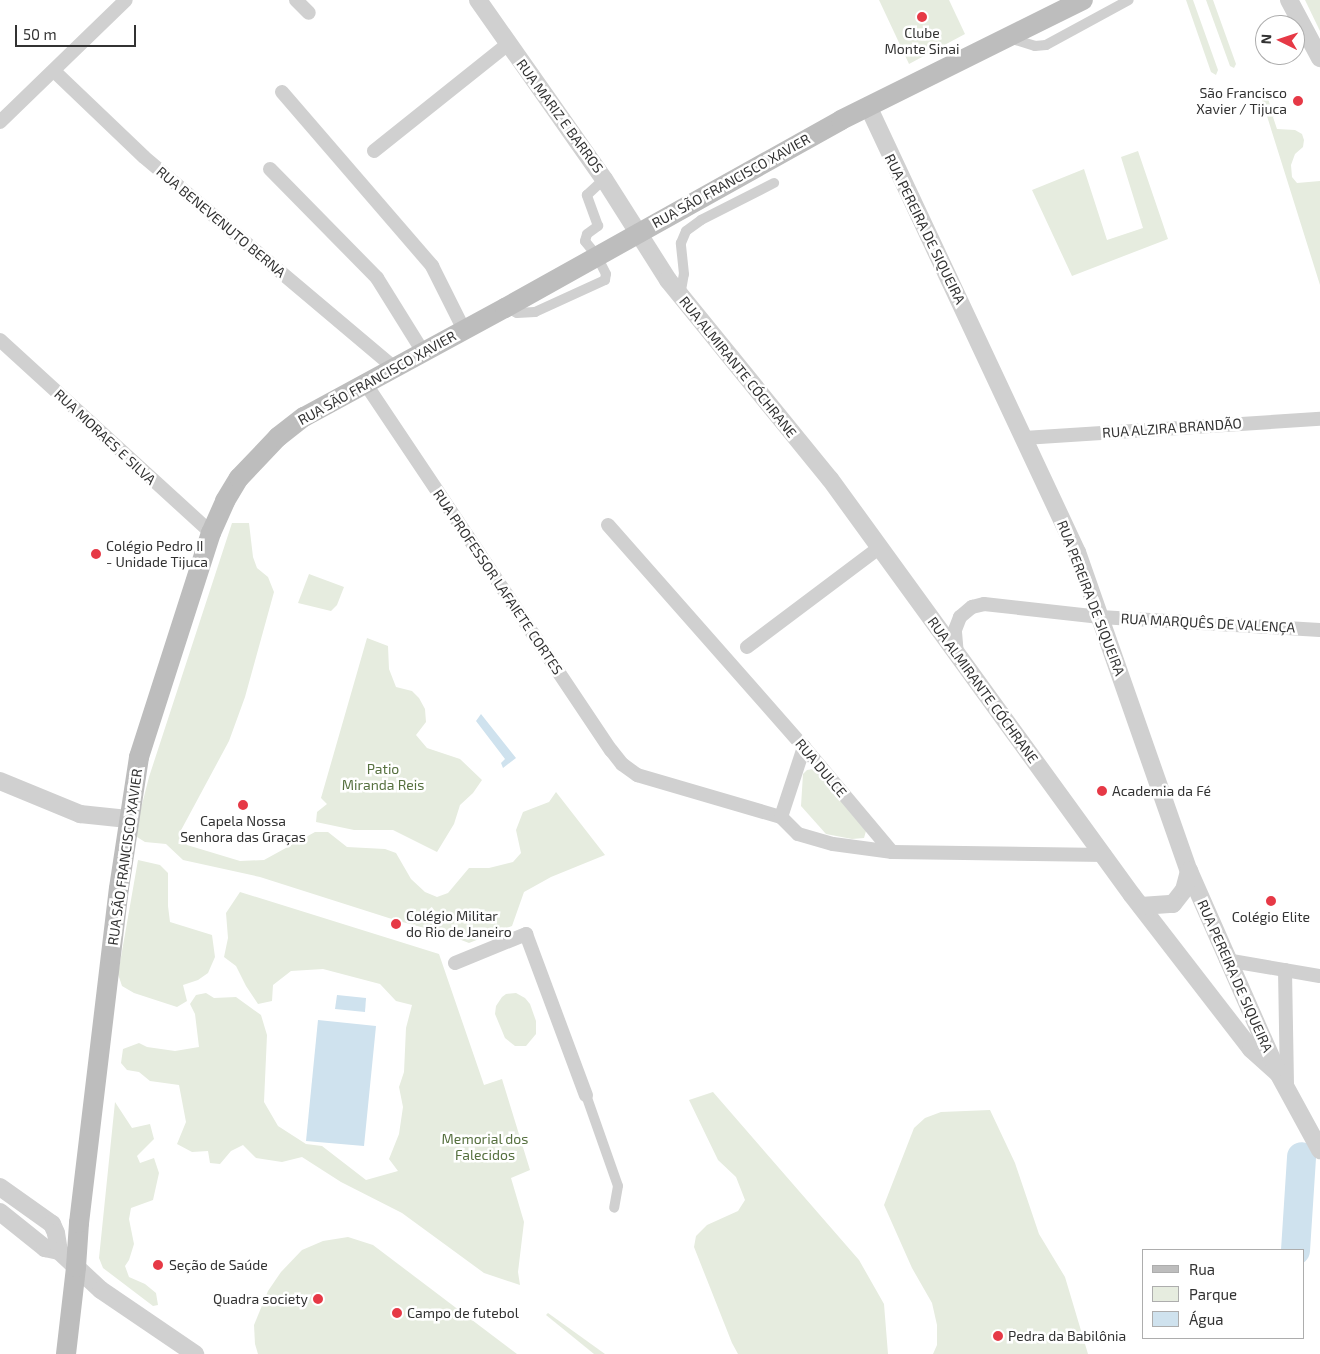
<!DOCTYPE html>
<meta charset="utf-8">
<style>
body{margin:0}
#map{position:relative;width:1320px;height:1354px;overflow:hidden;background:#fff;font-family:"Exo 2",sans-serif}
div>[style]{position:absolute}
.green>*{inset:0;background:#e6ecdf}
.water>*{inset:0;background:#cfe2ee}
.river>*{height:29px;margin:-14.5px;padding:0 14.5px;transform-origin:14.5px;border-radius:14.5px;background:#cfe2ee}
.pedestrian>*{height:10px;margin:-5px;padding:0 5px;transform-origin:5px;border-radius:5px;background:#d0d0d0}
.minor>*{height:14px;margin:-7px;padding:0 7px;transform-origin:7px;border-radius:7px;background:#d0d0d0}
.tertiary>*{height:18px;margin:-9px;padding:0 9px;transform-origin:9px;border-radius:9px;background:#d0d0d0}
.secondary>*{height:20px;margin:-10px;padding:0 10px;transform-origin:10px;border-radius:10px;background:#bdbdbd}
.dots>*{width:14px;height:14px;translate:-50% -50%;box-sizing:border-box;border:2px solid #fff;border-radius:50%}
span{translate:-50% -50%;white-space:nowrap;text-align:center;line-height:1.15;-webkit-text-stroke:5px #fff;paint-order:stroke}
.poi-label{font-size:14px;color:#333}
.right{translate:-100% -50%;text-align:right}
.left{translate:0 -50%;text-align:left}
.street-label{font-size:14px;color:#333}
.park-label{font-size:14px;color:#56703f}
.legend{position:absolute;left:1142px;top:1249px;width:162px;height:90px;box-sizing:border-box;background:#fff;border:1px solid #adadad;margin:0;padding:6px 9px;list-style:none;font-size:15px;color:#333}
.legend li{display:flex;align-items:center;gap:10px;height:25px}
.legend b{width:25px;border:1px solid #adadad}
.north{position:absolute;left:1255px;top:15px;width:50px;height:50px;box-sizing:border-box;background:#fff;border:1px solid #adadad;border-radius:50%;rotate:274deg;font-size:14px;font-weight:700;line-height:20px;text-align:center;color:#333}
.north::after{content:'';display:block;margin:auto;width:18px;height:22px;background:#e63946;clip-path:polygon(50% 0,100% 100%,50% 72%,0 100%)}
.scale{position:absolute;left:15px;top:25px;width:121px;height:22px;box-sizing:border-box;border:2px solid #333;border-top:0;padding-left:6px;font-size:15px;line-height:18px;white-space:nowrap;color:#333;-webkit-text-stroke:4px #fff;paint-order:stroke}
</style>
<div id="map">
<div class="green">
<div style="clip-path:polygon(879px 0,949px 0,965px 34px,909px 64px)"></div>
<div style="clip-path:polygon(1186px 0,1193px 0,1218px 70px,1216px 75px,1211px 72px)"></div>
<div style="clip-path:polygon(1206px 0,1213px 0,1236px 64px,1234px 68px,1230px 66px)"></div>
<div style="clip-path:polygon(1305px 0,1320px 0,1320px 31px,1319px 29px)"></div>
<div style="clip-path:polygon(1265px 88px,1272px 112px,1284px 108px,1273px 117px,1277px 129px,1295px 130px,1302px 134px,1304px 140px,1303px 147px,1295px 154px,1291px 165px,1292px 177px,1297px 183px,1320px 181px,1320px 285px,1261px 97px)"></div>
<div style="clip-path:polygon(1138px 151px,1168px 239px,1072px 276px,1032px 190px,1084px 169px,1107px 240px,1143px 228px,1121px 157px)"></div>
<div style="clip-path:polygon(232px 523px,249px 523px,253px 557px,257px 568px,268px 577px,274px 592px,245px 697px,229px 741px,179px 834px,187px 845px,240px 861px,264px 860px,315px 832px,328px 832px,347px 847px,385px 849px,396px 853px,411px 879px,425px 892px,437px 897px,448px 893px,469px 868px,489px 868px,513px 862px,521px 853px,516px 830px,523px 812px,549px 802px,556px 792px,605px 855px,551px 877px,524px 892px,512px 926px,469px 943px,443px 933px,395px 920px,260px 877px,183px 860px,166px 844px,145px 842px,137px 837px,137px 824px,149px 777px)"></div>
<div style="clip-path:polygon(309px 574px,344px 587px,337px 605px,331px 611px,298px 603px)"></div>
<div style="clip-path:polygon(367px 638px,388px 646px,389px 669px,396px 687px,412px 691px,419px 698px,425px 709px,426px 722px,416px 735px,427px 748px,460px 759px,482px 780px,473px 793px,460px 805px,454px 824px,437px 852px,393px 830px,354px 830px,316px 822px,317px 812px,327px 804px,321px 798px)"></div>
<div style="clip-path:polygon(813px 769px,816px 770px,866px 831px,864px 838px,852px 839px,826px 834px,801px 806px,803px 774px,807px 770px)"></div>
<div style="clip-path:polygon(138px 860px,160px 865px,168px 873px,168px 906px,170px 922px,212px 935px,215px 957px,208px 973px,198px 980px,183px 985px,187px 1001px,177px 1007px,134px 993px,122px 986px,118px 974px)"></div>
<div style="clip-path:polygon(240px 892px,439px 954px,484px 1085px,502px 1079px,530px 1170px,511px 1178px,524px 1222px,518px 1272px,520px 1285px,484px 1273px,402px 1213px,341px 1182px,302px 1157px,282px 1162px,256px 1158px,243px 1145px,231px 1151px,220px 1164px,210px 1163px,208px 1151px,192px 1152px,177px 1144px,186px 1122px,179px 1085px,150px 1081px,139px 1072px,127px 1070px,121px 1063px,123px 1049px,139px 1043px,147px 1047px,175px 1051px,199px 1047px,195px 1014px,190px 1004px,196px 995px,206px 993px,214px 998px,236px 997px,261px 1015px,267px 1035px,264px 1102px,278px 1126px,306px 1144px,322px 1146px,366px 1180px,398px 1171px,389px 1159px,399px 1134px,403px 1107px,399px 1087px,404px 1072px,406px 1028px,412px 1005px,396px 1001px,380px 984px,323px 969px,291px 971px,273px 985px,272px 1001px,258px 1004px,246px 986px,236px 966px,224px 957px,228px 938px,226px 913px)"></div>
<div style="clip-path:polygon(516px 993px,525px 998px,530px 1004px,536px 1021px,536px 1034px,526px 1046px,515px 1046px,505px 1038px,495px 1014px,496px 1006px,502px 997px,506px 994px)"></div>
<div style="clip-path:polygon(713px 1092px,859px 1260px,884px 1304px,888px 1354px,738px 1354px,732px 1343px,694px 1247px,696px 1236px,707px 1225px,738px 1211px,745px 1200px,736px 1177px,718px 1160px,689px 1100px)"></div>
<div style="clip-path:polygon(115px 1102px,132px 1128px,150px 1124px,154px 1139px,137px 1156px,140px 1163px,154px 1158px,159px 1173px,153px 1200px,131px 1208px,129px 1219px,134px 1244px,129px 1260px,125px 1266px,129px 1277px,145px 1284px,156px 1293px,158px 1305px,153px 1306px,103px 1268px,99px 1258px)"></div>
<div style="clip-path:polygon(990px 1110px,1015px 1163px,1039px 1234px,1065px 1277px,1088px 1354px,933px 1354px,937px 1345px,937px 1325px,932px 1303px,912px 1268px,884px 1205px,914px 1128px,925px 1118px,941px 1112px)"></div>
<div style="clip-path:polygon(348px 1237px,373px 1245px,517px 1354px,258px 1354px,255px 1344px,254px 1325px,268px 1291px,281px 1272px,302px 1250px,323px 1241px)"></div>
<div style="clip-path:polygon(548px 1313px,605px 1354px,594px 1354px,546px 1315px)"></div>
</div>
<div class="water">
<div style="clip-path:polygon(481px 714px,516px 758px,503px 768px,501px 763px,505px 759px,476px 721px)"></div>
<div style="clip-path:polygon(337px 995px,366px 998px,365px 1012px,335px 1009px)"></div>
<div style="clip-path:polygon(318px 1020px,376px 1026px,364px 1146px,306px 1141px)"></div>
</div>
<div class="river">
<div style="left:1295px;top:1250px;width:94px;rotate:-86.3deg"></div>
</div>
<div class="pedestrian">
<div style="left:1009px;top:38px;width:27px;rotate:17deg"></div>
<div style="left:1035px;top:46px;width:11px;rotate:-5deg"></div>
<div style="left:1046px;top:45px;width:94px;rotate:-28.5deg"></div>
<div style="left:680px;top:296px;width:22px;rotate:-80deg"></div>
<div style="left:684px;top:274px;width:31px;rotate:-96deg"></div>
<div style="left:681px;top:243px;width:13px;rotate:-67deg"></div>
<div style="left:686px;top:231px;width:19px;rotate:-36deg"></div>
<div style="left:701px;top:220px;width:82px;rotate:-26.9deg"></div>
<div style="left:506px;top:308px;width:12px;rotate:24deg"></div>
<div style="left:517px;top:313px;width:18px;rotate:-3deg"></div>
<div style="left:535px;top:312px;width:77px;rotate:-24.6deg"></div>
<div style="left:605px;top:280px;width:6px;rotate:-81deg"></div>
<div style="left:606px;top:274px;width:20px;rotate:-117deg"></div>
<div style="left:597px;top:256px;width:19px;rotate:-129deg"></div>
<div style="left:585px;top:241px;width:7px;rotate:-74deg"></div>
<div style="left:587px;top:234px;width:14px;rotate:-36deg"></div>
<div style="left:598px;top:226px;width:33px;rotate:-110deg"></div>
<div style="left:587px;top:195px;width:23px;rotate:-43deg"></div>
<div style="left:586px;top:1095px;width:96px;rotate:70.6deg"></div>
<div style="left:618px;top:1186px;width:22px;rotate:100deg"></div>
</div>
<div class="minor">
<div style="left:296px;top:0;width:18px;rotate:45deg"></div>
<div style="left:54px;top:71px;width:124px;rotate:43.7deg"></div>
<div style="left:144px;top:157px;width:328px;rotate:40.1deg"></div>
<div style="left:282px;top:92px;width:230px;rotate:49.2deg"></div>
<div style="left:432px;top:266px;width:72px;rotate:63.4deg"></div>
<div style="left:0;top:122px;width:175px;rotate:-44.1deg"></div>
<div style="left:374px;top:151px;width:171px;rotate:-38.6deg"></div>
<div style="left:270px;top:169px;width:153px;rotate:45.5deg"></div>
<div style="left:377px;top:278px;width:87px;rotate:58.1deg"></div>
<div style="left:0;top:340px;width:286px;rotate:42.4deg"></div>
<div style="left:365px;top:383px;width:442px;rotate:56.2deg"></div>
<div style="left:611px;top:750px;width:18px;rotate:52deg"></div>
<div style="left:622px;top:764px;width:19px;rotate:36deg"></div>
<div style="left:637px;top:775px;width:150px;rotate:16.3deg"></div>
<div style="left:781px;top:817px;width:24px;rotate:45deg"></div>
<div style="left:798px;top:834px;width:36px;rotate:16deg"></div>
<div style="left:833px;top:844px;width:60px;rotate:7.7deg"></div>
<div style="left:892px;top:852px;width:213px;rotate:0.8deg"></div>
<div style="left:1024px;top:438px;width:297px;rotate:-3.7deg"></div>
<div style="left:608px;top:525px;width:296px;rotate:48.6deg"></div>
<div style="left:804px;top:747px;width:137px;rotate:50deg"></div>
<div style="left:747px;top:647px;width:165px;rotate:-36.9deg"></div>
<div style="left:957px;top:655px;width:25px;rotate:-95deg"></div>
<div style="left:955px;top:630px;width:14px;rotate:-69deg"></div>
<div style="left:960px;top:617px;width:16px;rotate:-40deg"></div>
<div style="left:972px;top:607px;width:12px;rotate:-14deg"></div>
<div style="left:984px;top:604px;width:117px;rotate:6.4deg"></div>
<div style="left:1100px;top:617px;width:220px;rotate:3.4deg"></div>
<div style="left:781px;top:817px;width:74px;rotate:-71.8deg"></div>
<div style="left:1226px;top:960px;width:95px;rotate:9.7deg"></div>
<div style="left:455px;top:963px;width:77px;rotate:-22.2deg"></div>
<div style="left:526px;top:934px;width:172px;rotate:69.6deg"></div>
<div style="left:1285px;top:970px;width:116px;rotate:89deg"></div>
</div>
<div class="tertiary">
<div style="left:478px;top:0;width:219px;rotate:54.9deg"></div>
<div style="left:604px;top:179px;width:120px;rotate:57.6deg"></div>
<div style="left:668px;top:280px;width:257px;rotate:50.9deg"></div>
<div style="left:830px;top:479px;width:514px;rotate:54.02deg"></div>
<div style="left:1132px;top:895px;width:195px;rotate:52.3deg"></div>
<div style="left:1251px;top:1049px;width:36px;rotate:42deg"></div>
<div style="left:1278px;top:1073px;width:88px;rotate:61.4deg"></div>
<div style="left:1289px;top:0;width:66px;rotate:61.9deg"></div>
<div style="left:868px;top:106px;width:493px;rotate:64.9deg"></div>
<div style="left:1077px;top:552px;width:338px;rotate:70.7deg"></div>
<div style="left:1189px;top:871px;width:215px;rotate:66.2deg"></div>
<div style="left:0;top:781px;width:87px;rotate:22.4deg"></div>
<div style="left:80px;top:814px;width:48px;rotate:5.9deg"></div>
<div style="left:1141px;top:906px;width:32px;rotate:-4deg"></div>
<div style="left:1173px;top:904px;width:18px;rotate:-52deg"></div>
<div style="left:1184px;top:890px;width:20px;rotate:-75deg"></div>
<div style="left:0;top:1187px;width:64px;rotate:35.4deg"></div>
<div style="left:52px;top:1224px;width:10px;rotate:66deg"></div>
<div style="left:56px;top:1233px;width:18px;rotate:81deg"></div>
<div style="left:0;top:1212px;width:58px;rotate:38.7deg"></div>
<div style="left:45px;top:1248px;width:14px;rotate:12deg"></div>
<div style="left:59px;top:1251px;width:57px;rotate:42.9deg"></div>
<div style="left:101px;top:1290px;width:114px;rotate:34.2deg"></div>
</div>
<div class="secondary">
<div style="left:66px;top:1354px;width:88px;rotate:-83.4deg"></div>
<div style="left:76px;top:1267px;width:44px;rotate:-86.1deg"></div>
<div style="left:79px;top:1223px;width:337px;rotate:-83.2deg"></div>
<div style="left:119px;top:888px;width:133px;rotate:-81.3deg"></div>
<div style="left:139px;top:757px;width:235px;rotate:-72.2deg"></div>
<div style="left:211px;top:533px;width:35px;rotate:-66deg"></div>
<div style="left:225px;top:501px;width:27px;rotate:-59deg"></div>
<div style="left:239px;top:478px;width:57px;rotate:-46.4deg"></div>
<div style="left:278px;top:437px;width:33px;rotate:-38deg"></div>
<div style="left:304px;top:417px;width:229px;rotate:-28.5deg"></div>
<div style="left:505px;top:308px;width:385px;rotate:-29.2deg"></div>
<div style="left:841px;top:120px;width:270px;rotate:-26.4deg"></div>
</div>
<div class="dots">
<div style="left:922px;top:17px;background:#e63946"></div>
<div style="left:1298px;top:101px;background:#e63946"></div>
<div style="left:96px;top:554px;background:#e63946"></div>
<div style="left:1102px;top:791px;background:#e63946"></div>
<div style="left:243px;top:805px;background:#e63946"></div>
<div style="left:1271px;top:901px;background:#e63946"></div>
<div style="left:396px;top:924px;background:#e63946"></div>
<div style="left:158px;top:1265px;background:#e63946"></div>
<div style="left:318px;top:1299px;background:#e63946"></div>
<div style="left:397px;top:1313px;background:#e63946"></div>
<div style="left:998px;top:1336px;background:#e63946"></div>
</div>
<div class="poi-label">
<span style="left:922px;top:41px">Clube<br>Monte Sinai</span>
<span class="right" style="left:1287px;top:101px">São Francisco<br>Xavier / Tijuca</span>
<span class="left" style="left:106px;top:554px">Colégio Pedro II<br>- Unidade Tijuca</span>
<span class="left" style="left:1112px;top:791px">Academia da Fé</span>
<span style="left:243px;top:829px">Capela Nossa<br>Senhora das Graças</span>
<span class="left" style="left:406px;top:924px">Colégio Militar<br>do Rio de Janeiro</span>
<span style="left:1271px;top:917px">Colégio Elite</span>
<span class="left" style="left:169px;top:1265px">Seção de Saúde</span>
<span class="right" style="left:308px;top:1299px">Quadra society</span>
<span class="left" style="left:407px;top:1313px">Campo de futebol</span>
<span class="left" style="left:1008px;top:1336px">Pedra da Babilônia</span>
</div>
<div class="street-label">
<span style="left:560px;top:116px;rotate:54deg">RUA MARIZ E BARROS</span>
<span style="left:731px;top:181px;rotate:-29deg">RUA SÃO FRANCISCO XAVIER</span>
<span style="left:221px;top:222px;rotate:40deg">RUA BENEVENUTO BERNA</span>
<span style="left:925px;top:229px;rotate:64deg">RUA PEREIRA DE SIQUEIRA</span>
<span style="left:738px;top:367px;rotate:51deg">RUA ALMIRANTE CÓCHRANE</span>
<span style="left:377px;top:378px;rotate:-29deg">RUA SÃO FRANCISCO XAVIER</span>
<span style="left:1172px;top:428px;rotate:-4deg">RUA ALZIRA BRANDÃO</span>
<span style="left:105px;top:437px;rotate:43deg">RUA MORAES E SILVA</span>
<span style="left:498px;top:582px;rotate:56deg">RUA PROFESSOR LAFAIETE CORTES</span>
<span style="left:1091px;top:598px;rotate:69deg">RUA PEREIRA DE SIQUEIRA</span>
<span style="left:1208px;top:623px;rotate:3deg">RUA MARQUÊS DE VALENÇA</span>
<span style="left:983px;top:690px;rotate:54deg">RUA ALMIRANTE CÓCHRANE</span>
<span style="left:821px;top:768px;rotate:50deg">RUA DULCE</span>
<span style="left:125px;top:857px;rotate:-82deg">RUA SÃO FRANCISCO XAVIER</span>
<span style="left:1235px;top:976px;rotate:66deg">RUA PEREIRA DE SIQUEIRA</span>
</div>
<div class="park-label">
<span style="left:383px;top:777px">Patio<br>Miranda Reis</span>
<span style="left:485px;top:1147px">Memorial dos<br>Falecidos</span>
</div>
<ul class="legend">
<li><b style="height:6px;background:#bdbdbd"></b>Rua</li>
<li><b style="height:14px;background:#e6ecdf"></b>Parque</li>
<li><b style="height:14px;background:#cfe2ee"></b>Água</li>
</ul>
<div class="north">N</div>
<div class="scale">50 m</div>
</div>
